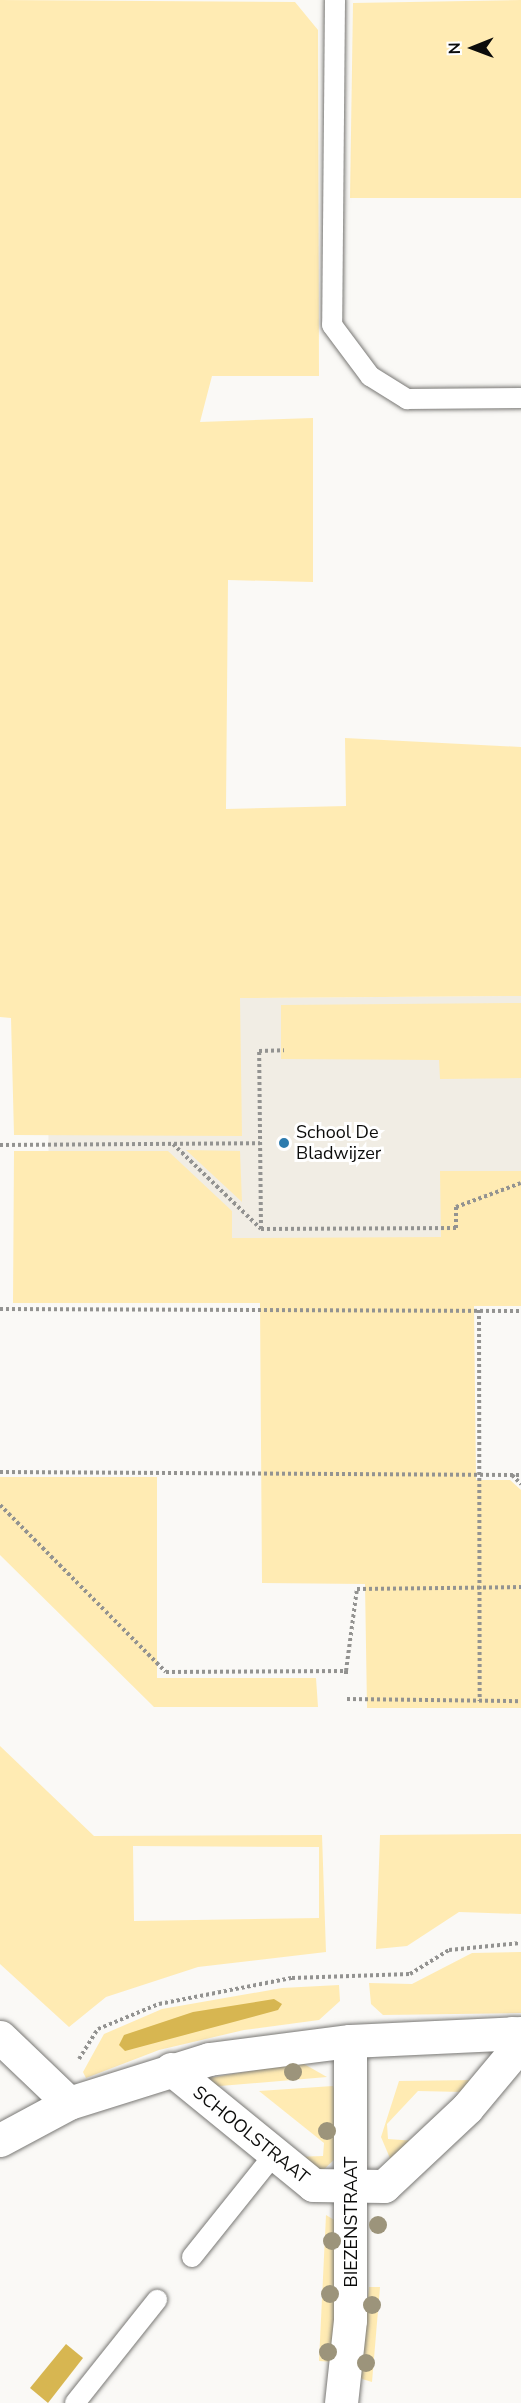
<!DOCTYPE html>
<style>
body{margin:0}
#map{position:relative;width:521px;height:2403px;overflow:hidden;background:#faf9f6;font-family:"Nunito Sans",sans-serif}
div>[style]{position:absolute}
.built>*{inset:0;background:#f1ede4}
.green>*{inset:0;background:#ffebb3}
.water>*{inset:0;background:#d7b651}
.path>*{height:4px;margin-top:-2px;transform-origin:0;background:repeating-linear-gradient(90deg,#939391 0 3px,transparent 0 6px)}
.roads{filter:drop-shadow(0 0 2px #797875) drop-shadow(0 0 2px #797875)}
.lane>*{height:20px;margin:-10px;padding:0 10px;transform-origin:10px;border-radius:10px;background:#fff}
.street>*{height:33px;margin:-16.5px;padding:0 16.5px;transform-origin:16.5px;border-radius:16.5px;background:#fff}
.trees>*{width:18px;height:18px;margin:-9px;border-radius:50%;background:#9c947b}
.dots>*{width:16px;height:16px;translate:-50% -50%;box-sizing:border-box;border:3px solid #fff;border-radius:50%}
span{translate:-50% -50%;white-space:nowrap;text-align:center;line-height:1.15;-webkit-text-stroke:6px #fff;paint-order:stroke}
.poi-label{font-size:18px;color:#0c0c0b}
.left{translate:0 -50%;text-align:left}
.street-label{font-size:18px;color:#0c0c0b}
.north{position:absolute;left:443px;top:18px;width:60px;height:60px;-webkit-text-stroke:4px #fff;paint-order:stroke;rotate:269deg;font-size:16px;font-weight:700;line-height:24px;text-align:center;color:#0c0c0b}
.north::after{content:'';display:block;margin:auto;width:21px;height:27px;background:#0c0c0b;clip-path:polygon(50% 0,100% 100%,50% 72%,0 100%)}
</style>
<div id="map">
<div class="built">
<div style="clip-path:polygon(521px 996px,521px 1277px,49px 1281px,48px 1018px,240px 998px)"></div>
</div>
<div class="green">
<div style="clip-path:polygon(0 0,295px 2px,318px 30px,319px 376px,212px 376px,200px 422px,313px 418px,313px 582px,228px 580px,226px 809px,346px 806px,345px 738px,521px 747px,521px 996px,240px 998px,242px 1136px,14px 1135px,11px 1018px,0 1017px)"></div>
<div style="clip-path:polygon(521px 0,521px 198px,350px 198px,353px 3px)"></div>
<div style="clip-path:polygon(521px 1003px,521px 1078px,440px 1079px,439px 1060px,281px 1059px,281px 1005px)"></div>
<div style="clip-path:polygon(186px 1150px,240px 1151px,242px 1202px)"></div>
<div style="clip-path:polygon(14px 1151px,168px 1151px,232px 1211px,232px 1238px,441px 1237px,440px 1171px,521px 1171px,521px 1306px,474px 1306px,476px 1480px,510px 1480px,521px 1490px,521px 1708px,367px 1708px,365px 1584px,262px 1583px,260px 1303px,13px 1303px)"></div>
<div style="clip-path:polygon(0 1477px,157px 1477px,157px 1678px,316px 1678px,318px 1707px,154px 1707px,0 1555px)"></div>
<div style="clip-path:polygon(evenodd,0 1746px,94px 1836px,322px 1835px,326px 1952px,198px 1967px,106px 1997px,69px 2027px,0 1964px,0 1746px,133px 1846px,319px 1847px,319px 1918px,134px 1921px,133px 1846px)"></div>
<div style="clip-path:polygon(521px 1834px,521px 1914px,459px 1912px,407px 1946px,376px 1949px,380px 1835px)"></div>
<div style="clip-path:polygon(521px 1952px,521px 2013px,383px 2015px,371px 2004px,369px 1983px,412px 1984px,472px 1953px)"></div>
<div style="clip-path:polygon(339px 1985px,340px 2001px,319px 2020px,244px 2030px,159px 2050px,86px 2078px,83px 2072px,104px 2034px,162px 2009px,282px 1988px)"></div>
<div style="clip-path:polygon(290px 2064px,304px 2064px,327px 2077px,208px 2087px,209px 2078px)"></div>
<div style="clip-path:polygon(477px 2080px,463px 2092px,418px 2091px,387px 2124px,388px 2139px,416px 2141px,392px 2163px,381px 2137px,399px 2081px)"></div>
<div style="clip-path:polygon(333px 2086px,338px 2097px,337px 2157px,322px 2171px,295px 2157px,323px 2156px,324px 2143px,259px 2091px)"></div>
<div style="clip-path:polygon(326px 2215px,336px 2221px,334px 2362px,319px 2361px)"></div>
<div style="clip-path:polygon(369px 2287px,380px 2287px,372px 2382px,362px 2379px,359px 2370px)"></div>
</div>
<div class="water">
<div style="clip-path:polygon(274px 1999px,282px 2004px,278px 2010px,125px 2051px,119px 2045px,124px 2035px,193px 2012px)"></div>
<div style="clip-path:polygon(66px 2344px,83px 2358px,48px 2403px,30px 2388px)"></div>
</div>
<div class="path">
<div style="left:173px;top:1144px;width:122px;rotate:44deg"></div>
<div style="left:261px;top:1229px;width:178px;rotate:-90.6deg"></div>
<div style="left:259px;top:1051px;width:25px;rotate:-2deg"></div>
<div style="left:0;top:1145px;width:260px;rotate:-0.4deg"></div>
<div style="left:261px;top:1229px;width:195px;rotate:-0.3deg"></div>
<div style="left:456px;top:1228px;width:21px;rotate:-90deg"></div>
<div style="left:456px;top:1207px;width:69px;rotate:-20.3deg"></div>
<div style="left:0;top:1309px;width:521px;rotate:0.22deg"></div>
<div style="left:479px;top:1310px;width:391px;rotate:89.9deg"></div>
<div style="left:0;top:1472px;width:521px;rotate:0.33deg"></div>
<div style="left:512px;top:1475px;width:13px;rotate:45deg"></div>
<div style="left:0;top:1505px;width:235px;rotate:45.2deg"></div>
<div style="left:166px;top:1672px;width:180px;rotate:-0.3deg"></div>
<div style="left:346px;top:1671px;width:6px;rotate:90deg"></div>
<div style="left:346px;top:1671px;width:83px;rotate:-82.4deg"></div>
<div style="left:357px;top:1589px;width:164px;rotate:-0.7deg"></div>
<div style="left:347px;top:1699px;width:174px;rotate:0.7deg"></div>
<div style="left:79px;top:2059px;width:36px;rotate:-58deg"></div>
<div style="left:98px;top:2029px;width:66px;rotate:-22.3deg"></div>
<div style="left:159px;top:2004px;width:136px;rotate:-11.1deg"></div>
<div style="left:292px;top:1978px;width:118px;rotate:-1.9deg"></div>
<div style="left:410px;top:1974px;width:46px;rotate:-31.6deg"></div>
<div style="left:449px;top:1950px;width:72px;rotate:-5.6deg"></div>
</div>
<div class="roads">
<div class="lane">
<div style="left:335px;top:0;width:325px;rotate:90.5deg"></div>
<div style="left:332px;top:325px;width:64px;rotate:53.3deg"></div>
<div style="left:370px;top:376px;width:44px;rotate:31.9deg"></div>
<div style="left:407px;top:399px;width:114px;rotate:-0.5deg"></div>
<div style="left:192px;top:2257px;width:128px;rotate:-51.3deg"></div>
<div style="left:75px;top:2403px;width:132px;rotate:-51.5deg"></div>
</div>
<div class="street">
<div style="left:0;top:2037px;width:95px;rotate:43.7deg"></div>
<div style="left:171px;top:2069px;width:183px;rotate:39.2deg"></div>
<div style="left:313px;top:2185px;width:71px;rotate:0.8deg"></div>
<div style="left:384px;top:2186px;width:114px;rotate:-43.2deg"></div>
<div style="left:467px;top:2108px;width:72px;rotate:-50.1deg"></div>
<div style="left:513px;top:2053px;width:20px;rotate:-93deg"></div>
<div style="left:0;top:2140px;width:78px;rotate:-28.2deg"></div>
<div style="left:69px;top:2103px;width:147px;rotate:-17.4deg"></div>
<div style="left:209px;top:2059px;width:142px;rotate:-7.3deg"></div>
<div style="left:350px;top:2041px;width:171px;rotate:-2.7deg"></div>
<div style="left:341px;top:2403px;width:83px;rotate:-83.8deg"></div>
<div style="left:350px;top:2320px;width:279px;rotate:-90deg"></div>
</div>
</div>
<div class="trees">
<div style="left:293px;top:2072px"></div>
<div style="left:327px;top:2131px"></div>
<div style="left:378px;top:2225px"></div>
<div style="left:332px;top:2241px"></div>
<div style="left:330px;top:2294px"></div>
<div style="left:372px;top:2305px"></div>
<div style="left:328px;top:2352px"></div>
<div style="left:366px;top:2363px"></div>
</div>
<div class="dots">
<div style="left:284px;top:1143px;background:#2d7bad"></div>
</div>
<div class="poi-label">
<span class="left" style="left:296px;top:1143px">School De<br>Bladwijzer</span>
</div>
<div class="street-label">
<span style="left:251px;top:2135px;rotate:39deg">SCHOOLSTRAAT</span>
<span style="left:351px;top:2222px;rotate:-90deg">BIEZENSTRAAT</span>
</div>
<div class="north">N</div>
</div>
